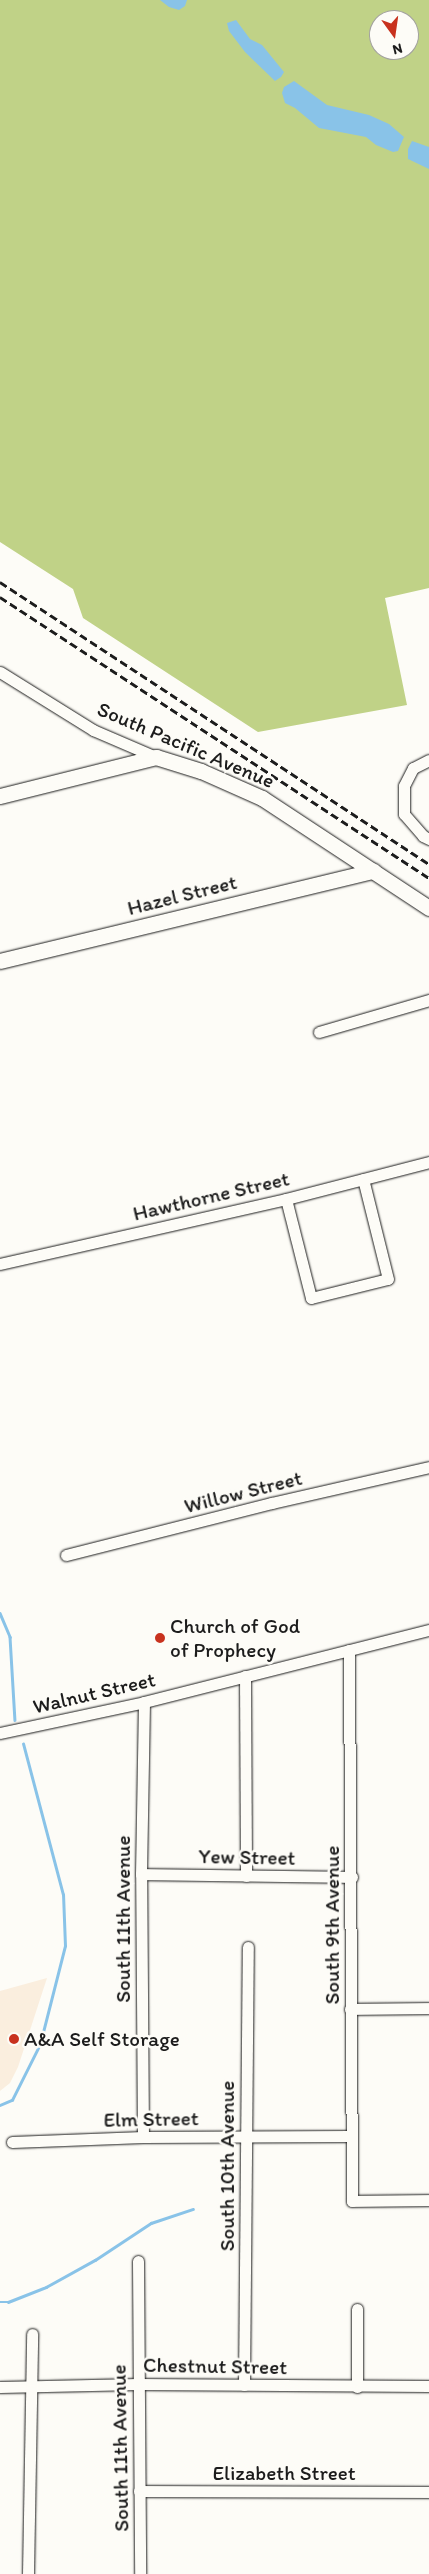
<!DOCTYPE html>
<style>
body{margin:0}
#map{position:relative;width:429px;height:2574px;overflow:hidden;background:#fdfcf7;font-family:Itim,sans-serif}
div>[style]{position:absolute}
.built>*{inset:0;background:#faeede}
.green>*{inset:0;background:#c0d287}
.water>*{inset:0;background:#89c3e8}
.stream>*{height:2.5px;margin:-1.25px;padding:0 1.25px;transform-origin:1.25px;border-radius:1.25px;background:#89c3e8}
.roads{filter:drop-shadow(0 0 1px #1c1c1c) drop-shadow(0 0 1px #1c1c1c)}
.street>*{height:11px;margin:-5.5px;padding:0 5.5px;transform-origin:5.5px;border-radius:5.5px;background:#fdfcf7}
.secondary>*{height:15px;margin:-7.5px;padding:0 7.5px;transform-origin:7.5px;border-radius:7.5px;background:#fdfcf7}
.rail>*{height:2.5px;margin-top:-1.25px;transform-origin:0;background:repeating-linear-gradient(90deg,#1c1c1c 0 8px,transparent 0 12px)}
.dots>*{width:14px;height:14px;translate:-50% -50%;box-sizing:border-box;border:2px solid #fdfcf7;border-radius:50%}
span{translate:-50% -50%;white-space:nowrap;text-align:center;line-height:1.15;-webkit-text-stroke:5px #fdfcf7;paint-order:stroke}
.street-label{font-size:21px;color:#1c1c1c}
.poi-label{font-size:21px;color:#1c1c1c}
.left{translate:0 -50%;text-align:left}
.north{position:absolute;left:369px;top:10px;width:50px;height:50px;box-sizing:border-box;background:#fdfcf7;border:1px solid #a3a29f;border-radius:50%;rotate:166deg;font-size:14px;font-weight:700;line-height:20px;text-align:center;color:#1c1c1c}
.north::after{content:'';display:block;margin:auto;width:18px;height:22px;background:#c8321e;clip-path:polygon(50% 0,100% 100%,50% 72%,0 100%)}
</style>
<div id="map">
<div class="built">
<div style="clip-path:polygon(47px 1978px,18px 2067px,10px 2083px,0 2091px,0 1991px)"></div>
</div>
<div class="green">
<div style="clip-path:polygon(evenodd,0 0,429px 0,429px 588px,385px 598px,407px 705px,258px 732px,83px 618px,73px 589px,0 542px,0 0,379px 20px,409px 20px,409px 50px,379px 50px,379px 20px)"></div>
</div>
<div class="water">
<div style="clip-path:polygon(160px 0,187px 0,185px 6px,179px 10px,169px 7px)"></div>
<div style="clip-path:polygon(236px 20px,250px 39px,262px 45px,284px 72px,281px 77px,275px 81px,245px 52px,229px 31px,227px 23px)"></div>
<div style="clip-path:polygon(294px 81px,327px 105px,369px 115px,389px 124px,404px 137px,398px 151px,393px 152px,376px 145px,366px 137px,319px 128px,295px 108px,285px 103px,282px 93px,284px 87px)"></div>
<div style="clip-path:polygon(412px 141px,429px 147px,429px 169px,408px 159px,408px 149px)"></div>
</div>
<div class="stream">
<div style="left:0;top:1613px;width:26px;rotate:67deg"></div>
<div style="left:10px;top:1637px;width:83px;rotate:86.6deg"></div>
<div style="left:0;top:2105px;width:13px;rotate:-23deg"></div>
<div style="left:12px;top:2100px;width:63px;rotate:-63.4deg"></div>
<div style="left:40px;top:2044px;width:101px;rotate:-75.7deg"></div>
<div style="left:65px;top:1946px;width:51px;rotate:-92.2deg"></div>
<div style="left:63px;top:1895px;width:156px;rotate:-104.8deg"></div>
<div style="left:0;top:2302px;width:8px"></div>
<div style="left:8px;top:2302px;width:41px;rotate:-21.5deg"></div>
<div style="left:46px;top:2287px;width:56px;rotate:-28.9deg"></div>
<div style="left:95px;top:2260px;width:67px;rotate:-33.5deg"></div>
<div style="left:151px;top:2223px;width:44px;rotate:-18.4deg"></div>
</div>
<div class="roads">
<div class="street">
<div style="left:0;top:672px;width:110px;rotate:31.9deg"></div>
<div style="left:93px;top:730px;width:69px;rotate:23.2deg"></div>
<div style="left:429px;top:760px;width:18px;rotate:153deg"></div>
<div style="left:413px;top:768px;width:20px;rotate:117deg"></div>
<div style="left:404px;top:786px;width:28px;rotate:90deg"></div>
<div style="left:404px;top:814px;width:29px;rotate:49deg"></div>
<div style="left:423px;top:836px;width:7px;rotate:27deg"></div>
<div style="left:319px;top:1032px;width:115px;rotate:-16.2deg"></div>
<div style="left:286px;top:1199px;width:102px;rotate:75.8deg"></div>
<div style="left:311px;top:1298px;width:79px;rotate:-13.9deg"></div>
<div style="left:388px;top:1279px;width:103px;rotate:-104deg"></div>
<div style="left:0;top:1264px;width:293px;rotate:-12.8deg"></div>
<div style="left:286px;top:1199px;width:148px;rotate:-14.5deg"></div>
<div style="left:66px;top:1555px;width:212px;rotate:-14.2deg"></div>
<div style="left:272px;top:1503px;width:161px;rotate:-12.9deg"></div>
<div style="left:349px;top:1650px;width:551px;rotate:89.69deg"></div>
<div style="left:352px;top:2201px;width:77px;rotate:-0.7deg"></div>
<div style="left:245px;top:1676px;width:200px;rotate:89.7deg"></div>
<div style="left:0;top:1733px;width:147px;rotate:-12.1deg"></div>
<div style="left:144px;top:1702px;width:294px;rotate:-14.2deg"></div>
<div style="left:141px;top:1874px;width:211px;rotate:0.8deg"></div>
<div style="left:350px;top:2009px;width:79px;rotate:-0.7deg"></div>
<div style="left:143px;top:2137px;width:263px;rotate:-90.4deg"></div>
<div style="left:141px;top:1874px;width:172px;rotate:-89deg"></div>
<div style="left:12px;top:2142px;width:131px;rotate:-2.2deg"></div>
<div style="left:143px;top:2137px;width:207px;rotate:-0.3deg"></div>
<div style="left:138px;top:2261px;width:313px;rotate:89.6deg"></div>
<div style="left:244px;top:2385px;width:438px;rotate:-89.5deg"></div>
<div style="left:0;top:2387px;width:138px;rotate:-1.2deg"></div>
<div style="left:138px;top:2384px;width:291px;rotate:0.4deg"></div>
<div style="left:357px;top:2387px;width:78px;rotate:-90deg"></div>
<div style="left:139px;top:2491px;width:290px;rotate:0.2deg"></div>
<div style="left:28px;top:2574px;width:240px;rotate:-89deg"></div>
</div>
<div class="secondary">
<div style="left:0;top:796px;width:161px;rotate:-14deg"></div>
<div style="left:156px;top:757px;width:47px;rotate:17.3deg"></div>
<div style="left:201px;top:771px;width:67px;rotate:23.9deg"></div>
<div style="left:262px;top:798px;width:200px;rotate:33.4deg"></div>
<div style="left:0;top:961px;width:384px;rotate:-13.6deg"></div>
</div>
</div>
<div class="rail">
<div style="left:0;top:582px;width:513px;rotate:33.32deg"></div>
<div style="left:0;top:597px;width:513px;rotate:33.23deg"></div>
</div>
<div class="dots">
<div style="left:160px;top:1638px;background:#c8321e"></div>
<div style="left:14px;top:2039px;background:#c8321e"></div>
</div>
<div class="street-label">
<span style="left:186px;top:745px;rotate:23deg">South Pacific Avenue</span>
<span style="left:182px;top:895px;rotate:-14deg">Hazel Street</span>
<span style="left:211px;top:1196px;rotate:-13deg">Hawthorne Street</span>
<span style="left:243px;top:1492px;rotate:-14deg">Willow Street</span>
<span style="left:94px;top:1693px;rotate:-13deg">Walnut Street</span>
<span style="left:247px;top:1857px;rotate:1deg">Yew Street</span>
<span style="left:123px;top:1919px;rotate:-90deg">South 11th Avenue</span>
<span style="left:332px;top:1925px;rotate:-90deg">South 9th Avenue</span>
<span style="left:151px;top:2119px;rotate:-1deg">Elm Street</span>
<span style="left:227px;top:2166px;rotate:-90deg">South 10th Avenue</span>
<span style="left:215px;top:2366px;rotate:1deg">Chestnut Street</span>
<span style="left:120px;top:2448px;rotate:-91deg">South 11th Avenue</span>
<span style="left:284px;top:2473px">Elizabeth Street</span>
</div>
<div class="poi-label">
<span class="left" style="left:170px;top:1638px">Church of God<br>of Prophecy</span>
<span class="left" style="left:24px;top:2039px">A&amp;A Self Storage</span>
</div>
<div class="north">N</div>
</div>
